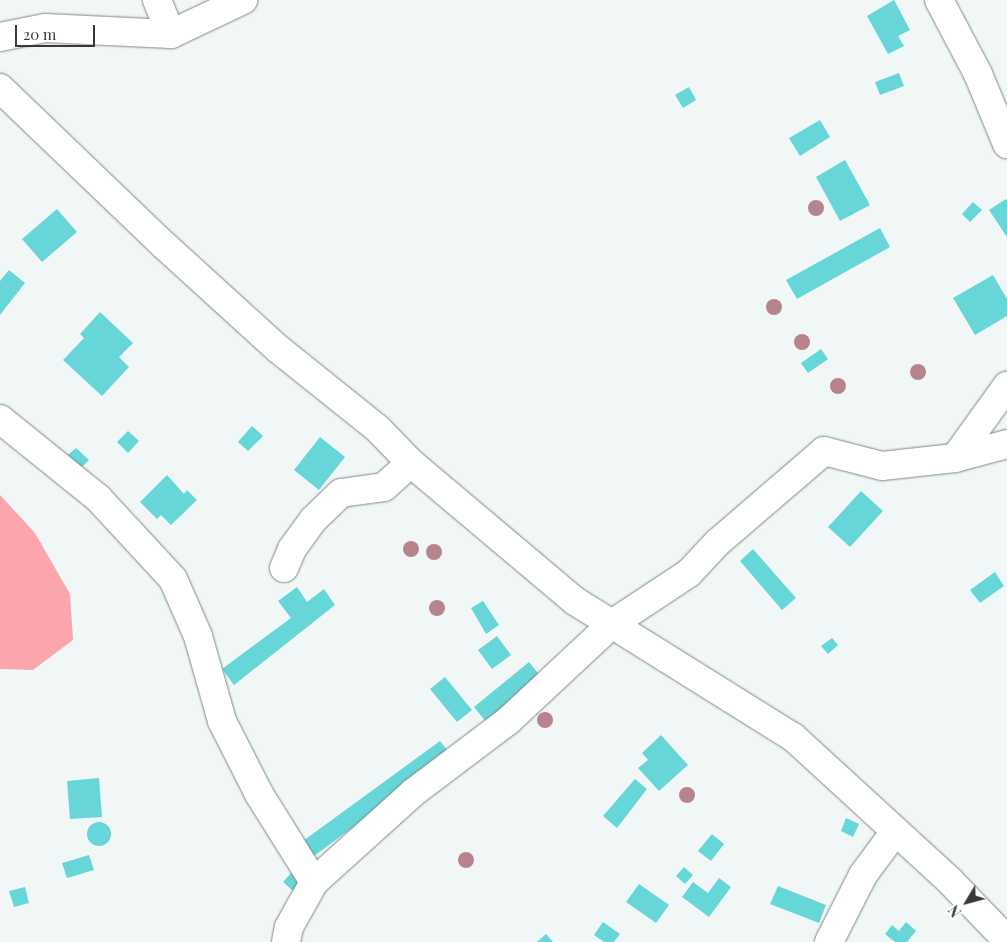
<!DOCTYPE html>
<style>
body{margin:0}
#map{position:relative;width:1007px;height:942px;overflow:hidden;background:#f1f7f7;font-family:"Playfair Display",serif}
div>[style]{position:absolute}
.forest>*{inset:0;background:#fba5ad}
.building>*{inset:0;background:#66d6d8}
.round{border-radius:50%}
.roads{filter:drop-shadow(0 0 1px #828888) drop-shadow(0 0 1px #828888)}
.street>*{height:28px;margin:-14px;padding:0 14px;transform-origin:14px;border-radius:14px;background:#fff}
.trees>*{width:16px;height:16px;margin:-8px;border-radius:50%;background:#b7848e}
span{translate:-50% -50%;white-space:nowrap;text-align:center;line-height:1.15;-webkit-text-stroke:4.5px #fff;paint-order:stroke}
.north{position:absolute;left:942px;top:877px;width:50px;height:50px;-webkit-text-stroke:4px #fff;paint-order:stroke;rotate:233deg;font-size:14px;font-weight:700;line-height:20px;text-align:center;color:#373939}
.north::after{content:'';display:block;margin:auto;width:18px;height:22px;background:#373939;clip-path:polygon(50% 0,100% 100%,50% 72%,0 100%)}
.scale{position:absolute;left:15px;top:25px;width:80px;height:22px;box-sizing:border-box;border:2px solid #373939;border-top:0;padding-left:6px;font-size:15px;line-height:18px;white-space:nowrap;color:#373939;-webkit-text-stroke:4px #fff;paint-order:stroke}
</style>
<div id="map">
<div class="forest">
<div style="clip-path:polygon(0 495px,35px 533px,70px 594px,73px 640px,33px 670px,0 669px)"></div>
</div>
<div class="building">
<div style="clip-path:polygon(894px 0,910px 30px,898px 36px,904px 46px,888px 54px,867px 16px)"></div>
<div style="clip-path:polygon(899px 73px,904px 86px,880px 95px,875px 82px)"></div>
<div style="clip-path:polygon(689px 87px,696px 100px,683px 108px,675px 95px)"></div>
<div style="clip-path:polygon(820px 120px,830px 137px,800px 156px,789px 138px)"></div>
<div style="clip-path:polygon(845px 160px,870px 205px,840px 221px,816px 177px)"></div>
<div style="clip-path:polygon(1006px 199px,1007px 201px,1007px 237px,989px 210px)"></div>
<div style="clip-path:polygon(973px 202px,982px 210px,970px 222px,962px 214px)"></div>
<div style="clip-path:polygon(57px 209px,77px 232px,42px 262px,22px 239px)"></div>
<div style="clip-path:polygon(880px 228px,890px 247px,797px 299px,786px 280px)"></div>
<div style="clip-path:polygon(9px 270px,25px 283px,0 315px,0 281px)"></div>
<div style="clip-path:polygon(993px 275px,1007px 299px,1007px 316px,975px 335px,953px 298px)"></div>
<div style="clip-path:polygon(100px 312px,133px 343px,119px 357px,129px 367px,102px 396px,63px 360px,84px 338px,80px 334px)"></div>
<div style="clip-path:polygon(821px 349px,828px 359px,808px 373px,801px 363px)"></div>
<div style="clip-path:polygon(252px 426px,263px 436px,248px 451px,238px 442px)"></div>
<div style="clip-path:polygon(128px 431px,139px 441px,128px 453px,117px 442px)"></div>
<div style="clip-path:polygon(320px 437px,345px 457px,319px 490px,294px 470px)"></div>
<div style="clip-path:polygon(76px 448px,89px 460px,81px 468px,68px 455px)"></div>
<div style="clip-path:polygon(167px 475px,184px 494px,187px 490px,197px 500px,171px 525px,161px 515px,157px 519px,140px 502px)"></div>
<div style="clip-path:polygon(861px 491px,883px 511px,850px 547px,828px 527px)"></div>
<div style="clip-path:polygon(753px 549px,796px 598px,782px 610px,740px 561px)"></div>
<div style="clip-path:polygon(995px 572px,1004px 586px,980px 603px,970px 590px)"></div>
<div style="clip-path:polygon(297px 587px,307px 602px,324px 589px,335px 605px,234px 685px,222px 669px,291px 618px,278px 601px)"></div>
<div style="clip-path:polygon(483px 601px,499px 625px,486px 634px,471px 608px)"></div>
<div style="clip-path:polygon(497px 636px,511px 655px,492px 669px,478px 650px)"></div>
<div style="clip-path:polygon(832px 638px,838px 645px,828px 654px,821px 646px)"></div>
<div style="clip-path:polygon(529px 662px,542px 678px,487px 723px,474px 707px)"></div>
<div style="clip-path:polygon(445px 677px,472px 710px,457px 722px,430px 689px)"></div>
<div style="clip-path:polygon(661px 735px,688px 765px,659px 791px,638px 768px,648px 760px,642px 753px)"></div>
<div style="clip-path:polygon(440px 741px,451px 755px,314px 856px,303px 841px)"></div>
<div style="clip-path:polygon(99px 778px,102px 817px,70px 819px,67px 781px)"></div>
<div style="clip-path:polygon(635px 779px,647px 789px,617px 828px,603px 816px)"></div>
<div style="clip-path:polygon(846px 818px,859px 824px,853px 837px,841px 831px)"></div>
<div class="round" style="left:87px;top:822px;width:24px;height:24px"></div>
<div style="clip-path:polygon(712px 834px,724px 844px,711px 861px,698px 851px)"></div>
<div style="clip-path:polygon(89px 855px,94px 870px,67px 878px,62px 863px)"></div>
<div style="clip-path:polygon(684px 867px,693px 875px,685px 884px,676px 876px)"></div>
<div style="clip-path:polygon(291px 873px,301px 883px,293px 891px,283px 882px)"></div>
<div style="clip-path:polygon(719px 878px,731px 887px,709px 917px,682px 897px,693px 882px,708px 893px)"></div>
<div style="clip-path:polygon(639px 884px,669px 905px,656px 923px,626px 902px)"></div>
<div style="clip-path:polygon(778px 886px,826px 905px,819px 923px,770px 904px)"></div>
<div style="clip-path:polygon(25px 887px,29px 903px,14px 907px,9px 891px)"></div>
<div style="clip-path:polygon(603px 922px,620px 934px,614px 942px,604px 942px,594px 935px)"></div>
<div style="clip-path:polygon(906px 922px,916px 931px,907px 942px,895px 942px,885px 934px,892px 925px,899px 931px)"></div>
<div style="clip-path:polygon(546px 934px,553px 942px,537px 942px)"></div>
</div>
<div class="roads">
<div class="street">
<div style="left:157px;top:0;width:37px;rotate:68deg"></div>
<div style="left:939px;top:0;width:84px;rotate:62.2deg"></div>
<div style="left:978px;top:74px;width:76px;rotate:67.5deg"></div>
<div style="left:0;top:37px;width:46px;rotate:-11.3deg"></div>
<div style="left:45px;top:28px;width:126px;rotate:2.7deg"></div>
<div style="left:171px;top:34px;width:80px;rotate:-25.3deg"></div>
<div style="left:0;top:88px;width:228px;rotate:43.8deg"></div>
<div style="left:165px;top:246px;width:151px;rotate:42.3deg"></div>
<div style="left:277px;top:348px;width:129px;rotate:38.7deg"></div>
<div style="left:378px;top:429px;width:47px;rotate:45.9deg"></div>
<div style="left:411px;top:463px;width:214px;rotate:40.1deg"></div>
<div style="left:575px;top:601px;width:257px;rotate:32deg"></div>
<div style="left:793px;top:737px;width:213px;rotate:42.5deg"></div>
<div style="left:950px;top:881px;width:82px;rotate:46deg"></div>
<div style="left:0;top:419px;width:126px;rotate:38.9deg"></div>
<div style="left:98px;top:498px;width:110px;rotate:47.2deg"></div>
<div style="left:173px;top:579px;width:62px;rotate:66.3deg"></div>
<div style="left:198px;top:636px;width:88px;rotate:74.2deg"></div>
<div style="left:222px;top:721px;width:82px;rotate:63.1deg"></div>
<div style="left:259px;top:794px;width:104px;rotate:58deg"></div>
<div style="left:955px;top:458px;width:89px;rotate:-54.2deg"></div>
<div style="left:284px;top:568px;width:21px;rotate:-67deg"></div>
<div style="left:292px;top:549px;width:36px;rotate:-54deg"></div>
<div style="left:313px;top:520px;width:39px;rotate:-44deg"></div>
<div style="left:341px;top:493px;width:43px;rotate:-7.9deg"></div>
<div style="left:384px;top:487px;width:36px;rotate:-42deg"></div>
<div style="left:286px;top:942px;width:15px;rotate:-79deg"></div>
<div style="left:289px;top:927px;width:51px;rotate:-60.9deg"></div>
<div style="left:314px;top:882px;width:135px;rotate:-42deg"></div>
<div style="left:414px;top:792px;width:118px;rotate:-37.1deg"></div>
<div style="left:508px;top:721px;width:142px;rotate:-43deg"></div>
<div style="left:612px;top:624px;width:92px;rotate:-33.5deg"></div>
<div style="left:689px;top:573px;width:41px;rotate:-47deg"></div>
<div style="left:717px;top:543px;width:141px;rotate:-40.7deg"></div>
<div style="left:824px;top:451px;width:60px;rotate:14.5deg"></div>
<div style="left:882px;top:466px;width:73px;rotate:-6.3deg"></div>
<div style="left:955px;top:458px;width:54px;rotate:-15.1deg"></div>
<div style="left:829px;top:942px;width:75px;rotate:-63.1deg"></div>
<div style="left:863px;top:875px;width:52px;rotate:-53.6deg"></div>
</div>
</div>
<div class="trees">
<div style="left:816px;top:208px"></div>
<div style="left:774px;top:307px"></div>
<div style="left:802px;top:342px"></div>
<div style="left:918px;top:372px"></div>
<div style="left:838px;top:386px"></div>
<div style="left:411px;top:549px"></div>
<div style="left:434px;top:552px"></div>
<div style="left:437px;top:608px"></div>
<div style="left:545px;top:720px"></div>
<div style="left:687px;top:795px"></div>
<div style="left:466px;top:860px"></div>
</div>
<div class="north">N</div>
<div class="scale">20 m</div>
</div>
